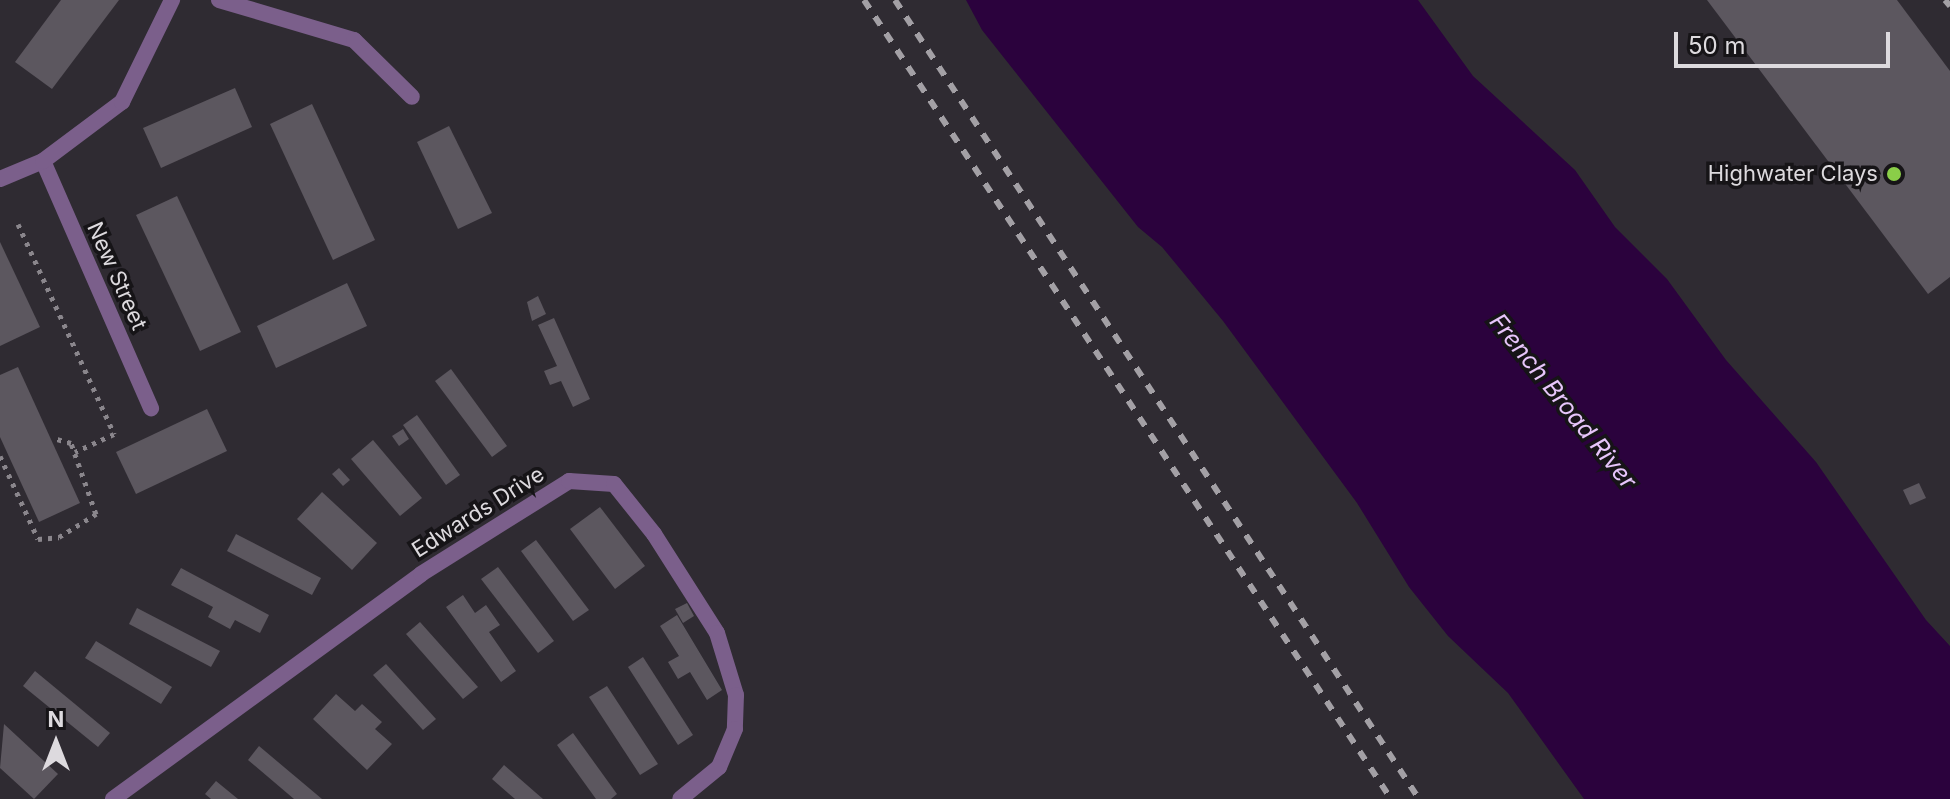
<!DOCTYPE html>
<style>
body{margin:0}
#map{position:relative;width:1950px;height:799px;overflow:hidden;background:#2f2b32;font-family:Inter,sans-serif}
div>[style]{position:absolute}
.water>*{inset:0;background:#2b023d}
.building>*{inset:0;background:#5c575f}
.path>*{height:5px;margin-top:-2.5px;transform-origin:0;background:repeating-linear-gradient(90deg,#8a868c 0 4px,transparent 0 10px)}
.street>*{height:16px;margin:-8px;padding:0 8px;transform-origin:8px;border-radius:8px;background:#7b5f8b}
.rail>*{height:6px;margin-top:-3px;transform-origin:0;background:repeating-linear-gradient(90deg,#a3a0a5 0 10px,transparent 0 20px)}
.dots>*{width:22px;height:22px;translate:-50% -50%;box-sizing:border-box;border:4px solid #161417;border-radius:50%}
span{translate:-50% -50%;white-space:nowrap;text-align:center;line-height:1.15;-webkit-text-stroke:7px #161417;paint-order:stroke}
.poi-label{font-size:22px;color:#dddade}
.right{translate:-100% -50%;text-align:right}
.street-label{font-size:22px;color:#dddade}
.water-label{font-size:24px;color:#e7c5fb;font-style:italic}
.north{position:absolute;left:16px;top:703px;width:80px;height:80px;-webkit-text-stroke:6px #161417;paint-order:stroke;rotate:0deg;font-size:22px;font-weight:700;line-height:32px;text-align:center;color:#dddade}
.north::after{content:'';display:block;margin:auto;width:28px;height:36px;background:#dddade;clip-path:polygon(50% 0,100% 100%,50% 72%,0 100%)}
.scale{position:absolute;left:1674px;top:32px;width:216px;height:36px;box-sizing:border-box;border:4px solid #dddade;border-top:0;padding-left:10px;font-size:24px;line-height:28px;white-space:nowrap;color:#dddade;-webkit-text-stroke:6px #161417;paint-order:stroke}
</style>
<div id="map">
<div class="water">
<div style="clip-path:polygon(966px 0,1418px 0,1473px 76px,1575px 170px,1615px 227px,1667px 279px,1726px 360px,1816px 462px,1926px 620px,1950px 646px,1950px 799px,1584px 799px,1508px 693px,1448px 636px,1409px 587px,1357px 503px,1223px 321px,1162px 247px,1138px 227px,982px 30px)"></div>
</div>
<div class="building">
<div style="clip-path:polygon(61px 0,119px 0,52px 89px,15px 62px)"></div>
<div style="clip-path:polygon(1707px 0,1897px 0,1950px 71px,1950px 277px,1928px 294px)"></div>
<div style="clip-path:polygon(235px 88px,252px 127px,161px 168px,143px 128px)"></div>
<div style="clip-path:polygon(312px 104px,375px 240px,333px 260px,270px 124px)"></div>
<div style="clip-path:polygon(449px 126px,492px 213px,458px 229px,417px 142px)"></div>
<div style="clip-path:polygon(177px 196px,241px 332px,200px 351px,136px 215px)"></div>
<div style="clip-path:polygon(0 242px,40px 327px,0 346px)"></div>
<div style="clip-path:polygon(347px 283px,367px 326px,276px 368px,257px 326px)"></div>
<div style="clip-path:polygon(538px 296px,546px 314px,532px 321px,527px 302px)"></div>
<div style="clip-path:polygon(554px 318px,590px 399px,573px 407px,561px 381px,550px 385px,544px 371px,557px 366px,538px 325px)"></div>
<div style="clip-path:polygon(18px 367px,80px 503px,39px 522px,0 437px,0 375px)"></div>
<div style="clip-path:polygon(451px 369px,507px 446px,492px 457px,435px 381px)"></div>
<div style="clip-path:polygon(207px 409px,227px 451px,136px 494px,116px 452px)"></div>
<div style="clip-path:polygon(417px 415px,460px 475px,446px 485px,403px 425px)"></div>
<div style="clip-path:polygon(403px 429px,409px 439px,399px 446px,392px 436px)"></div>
<div style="clip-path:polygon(373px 440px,422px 498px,400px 516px,351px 459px)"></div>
<div style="clip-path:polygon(339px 468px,350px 480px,343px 486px,332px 474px)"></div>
<div style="clip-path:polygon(1919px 483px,1926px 498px,1910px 505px,1903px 490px)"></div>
<div style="clip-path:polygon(322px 492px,377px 543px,352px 570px,297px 519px)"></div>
<div style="clip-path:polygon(600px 507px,645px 566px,615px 589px,570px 529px)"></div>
<div style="clip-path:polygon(236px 534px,321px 578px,312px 595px,227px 551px)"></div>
<div style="clip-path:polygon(536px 540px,589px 610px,573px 621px,521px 551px)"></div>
<div style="clip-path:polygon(498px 567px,554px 641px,538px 653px,481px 579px)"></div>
<div style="clip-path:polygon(181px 568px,269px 615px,260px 633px,235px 620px,230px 629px,208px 617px,213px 607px,171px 585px)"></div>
<div style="clip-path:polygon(463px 595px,475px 613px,486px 605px,500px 625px,489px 632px,516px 671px,501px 682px,446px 607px)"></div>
<div style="clip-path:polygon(687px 603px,694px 616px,683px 623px,675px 609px)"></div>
<div style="clip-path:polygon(137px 608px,220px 651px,211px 667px,129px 624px)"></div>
<div style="clip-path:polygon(677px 615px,722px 690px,707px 700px,690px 672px,678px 679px,668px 662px,679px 656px,660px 626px)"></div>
<div style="clip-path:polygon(420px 622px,478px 687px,463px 699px,406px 634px)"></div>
<div style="clip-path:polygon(96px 641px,172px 687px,161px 704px,85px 658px)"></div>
<div style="clip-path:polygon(643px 657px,693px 735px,678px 745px,628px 667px)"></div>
<div style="clip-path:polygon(386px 664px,436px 719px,423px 730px,373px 675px)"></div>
<div style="clip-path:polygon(35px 671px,110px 733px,98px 747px,23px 686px)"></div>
<div style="clip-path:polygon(607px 686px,658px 764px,640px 775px,589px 697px)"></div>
<div style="clip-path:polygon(336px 694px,355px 711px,362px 704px,382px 722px,375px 729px,392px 744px,367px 770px,313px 719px)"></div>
<div style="clip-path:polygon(4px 724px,58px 774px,34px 799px,0 768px)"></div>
<div style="clip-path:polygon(573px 733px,617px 794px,611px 799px,596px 799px,557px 745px)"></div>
<div style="clip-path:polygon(259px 746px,322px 799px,294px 799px,248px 760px)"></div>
<div style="clip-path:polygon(504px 765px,543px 799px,515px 799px,492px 779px)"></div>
<div style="clip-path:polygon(216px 781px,238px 799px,211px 799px,205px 794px)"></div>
</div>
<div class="path">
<div style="left:18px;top:224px;width:231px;rotate:65.4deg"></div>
<div style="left:114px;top:434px;width:43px;rotate:155.2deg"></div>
<div style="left:0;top:456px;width:91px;rotate:65.4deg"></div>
<div style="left:38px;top:539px;width:21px;rotate:-5deg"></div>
<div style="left:59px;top:537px;width:44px;rotate:-31.9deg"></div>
<div style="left:96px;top:514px;width:75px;rotate:-109.4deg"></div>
<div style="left:71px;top:443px;width:18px;rotate:-164deg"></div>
</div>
<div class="street">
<div style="left:219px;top:0;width:141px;rotate:16.5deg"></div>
<div style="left:354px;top:40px;width:81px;rotate:44.5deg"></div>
<div style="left:43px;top:161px;width:270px;rotate:66.4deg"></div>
<div style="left:0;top:179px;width:47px;rotate:-22.7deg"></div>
<div style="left:43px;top:161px;width:99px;rotate:-36.8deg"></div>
<div style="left:122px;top:102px;width:114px;rotate:-63.9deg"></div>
<div style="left:113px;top:799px;width:381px;rotate:-36.1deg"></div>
<div style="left:421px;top:574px;width:175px;rotate:-32.1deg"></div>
<div style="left:569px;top:481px;width:45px;rotate:3.8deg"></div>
<div style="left:614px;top:484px;width:64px;rotate:51.3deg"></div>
<div style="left:654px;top:534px;width:117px;rotate:57.5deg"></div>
<div style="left:717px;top:633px;width:65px;rotate:73deg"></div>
<div style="left:736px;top:695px;width:34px;rotate:92deg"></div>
<div style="left:735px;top:729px;width:41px;rotate:112.8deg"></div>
<div style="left:719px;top:767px;width:50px;rotate:140.6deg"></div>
</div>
<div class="rail">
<div style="left:864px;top:0;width:957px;rotate:56.59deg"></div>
<div style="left:895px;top:0;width:955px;rotate:56.74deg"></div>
<div style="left:1945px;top:0;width:8px;rotate:50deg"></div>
</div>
<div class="dots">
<div style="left:1894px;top:174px;background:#8ace48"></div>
</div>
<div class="poi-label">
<span class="right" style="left:1878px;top:174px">Highwater Clays</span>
</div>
<div class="street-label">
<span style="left:117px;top:276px;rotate:66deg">New Street</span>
<span style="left:478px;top:512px;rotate:-32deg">Edwards Drive</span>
</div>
<div class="water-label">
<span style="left:1563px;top:401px;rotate:51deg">French Broad River</span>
</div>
<div class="north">N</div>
<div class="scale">50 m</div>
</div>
